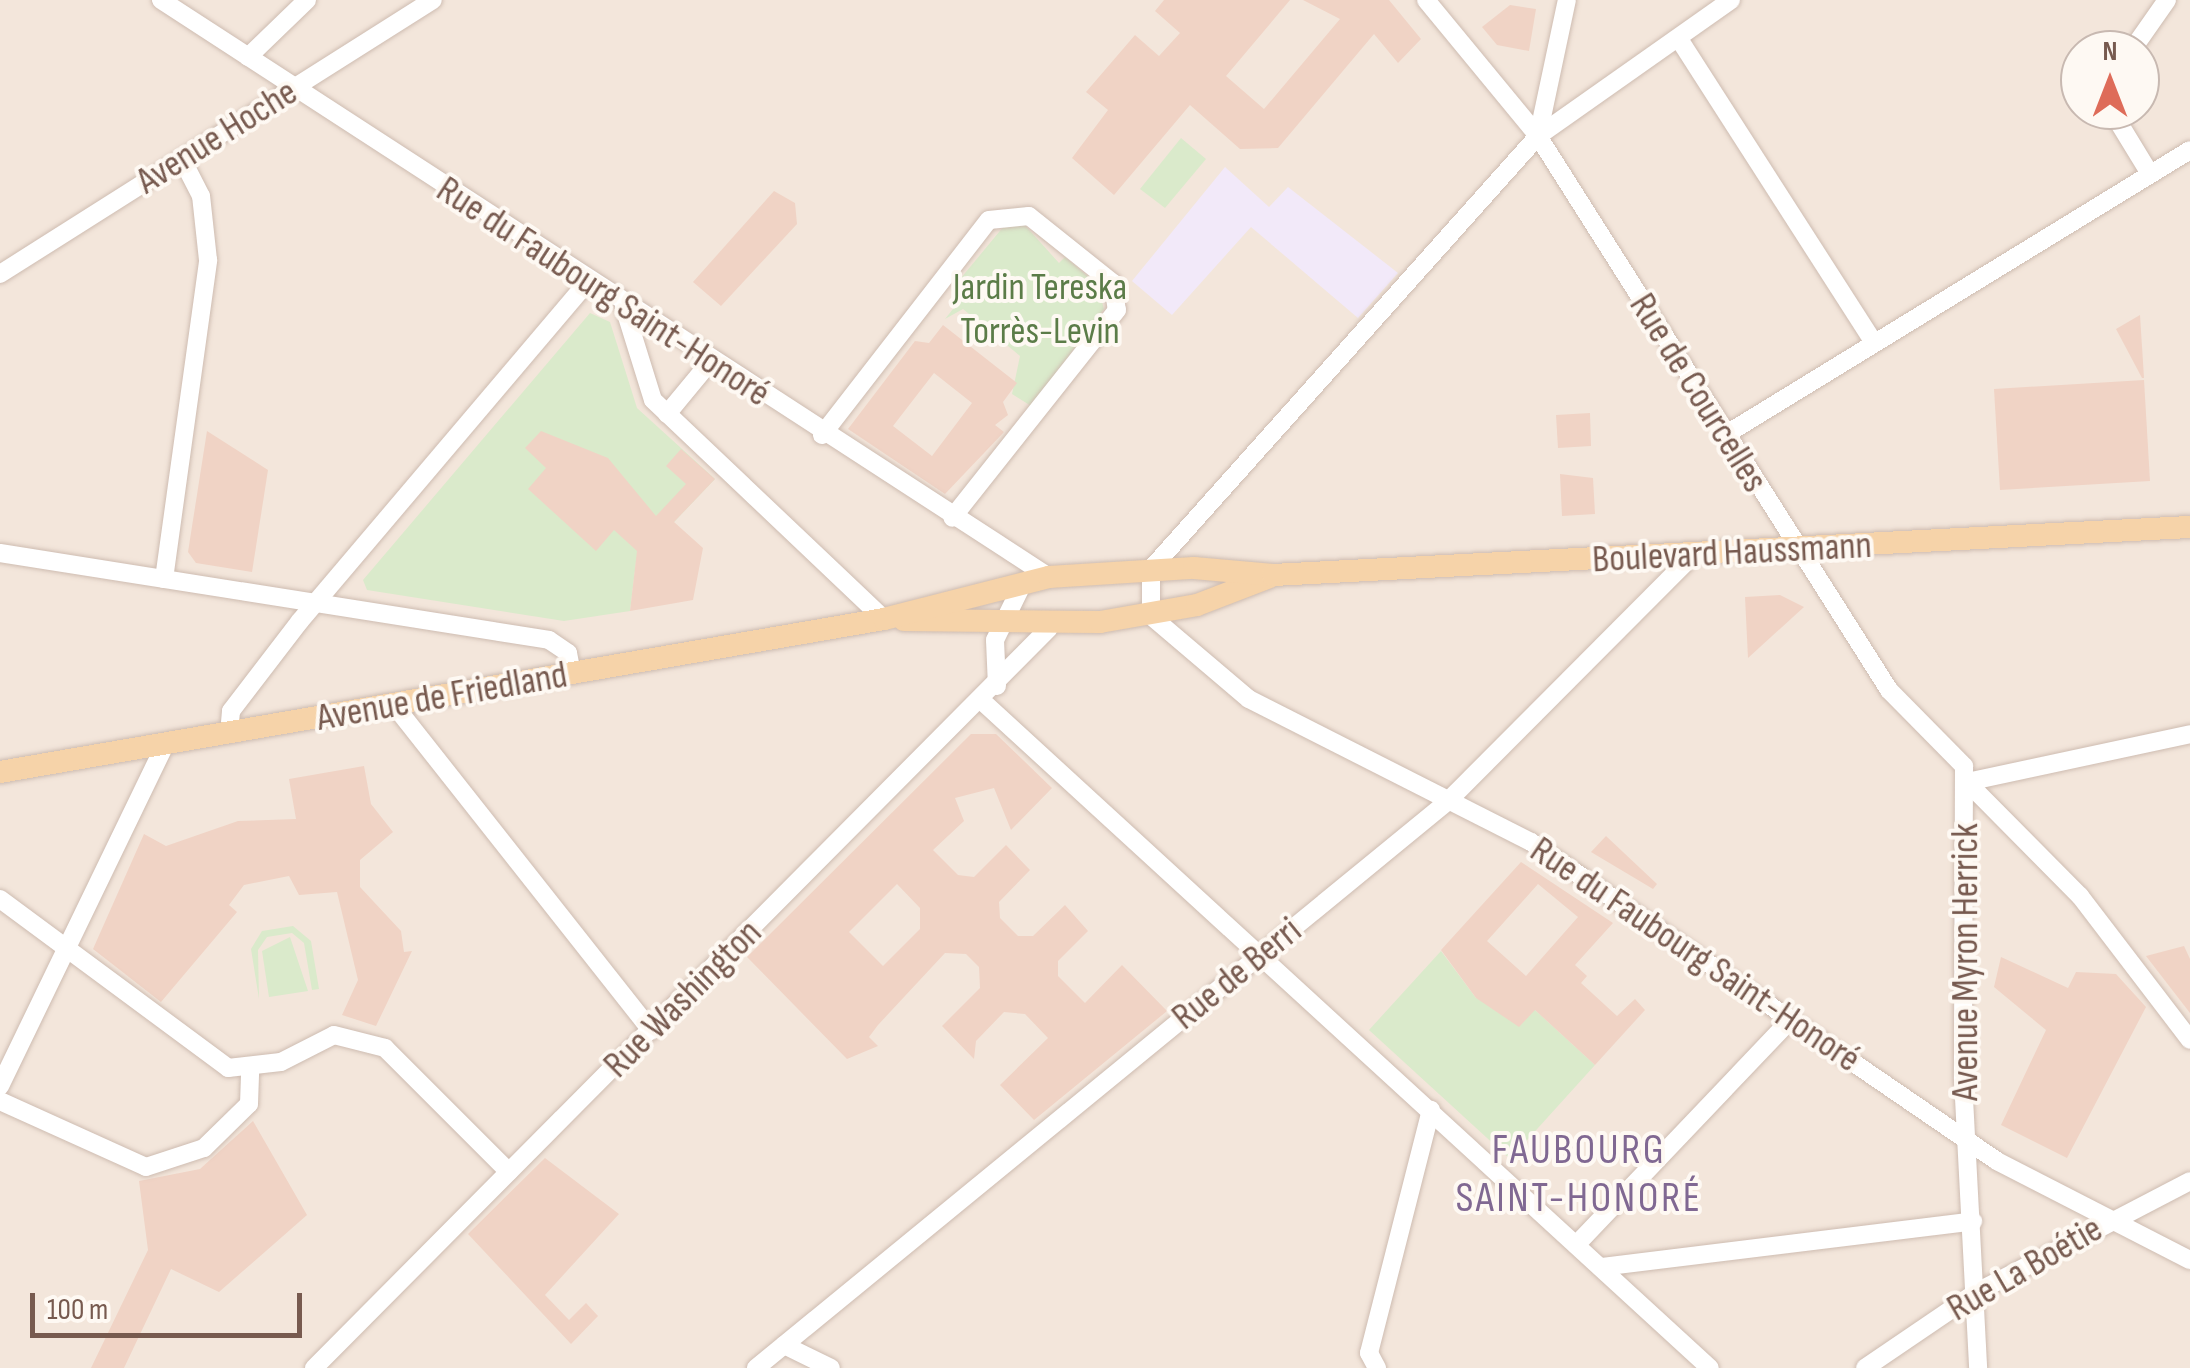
<!DOCTYPE html>
<meta charset="utf-8">
<style>
body{margin:0}
#map{position:relative;width:2190px;height:1368px;overflow:hidden;background:#fcf5ec;font-family:"Sofia Sans Condensed",sans-serif}
div>[style]{position:absolute}
.residential>*{inset:0;background:#f3e6db}
.education>*{inset:0;background:#f2e9f9}
.green>*{inset:0;background:#daeacb}
.building>*{inset:0;background:#f0d3c5}
.roads{filter:drop-shadow(0 0 2px #cebcb1) drop-shadow(0 0 2px #cebcb1)}
.minor>*{height:18px;margin:-9px;padding:0 9px;transform-origin:9px;border-radius:9px;background:#fff}
.major>*{height:22px;margin:-11px;padding:0 11px;transform-origin:11px;border-radius:11px;background:#f6d3a9}
span{translate:-50% -50%;white-space:nowrap;text-align:center;line-height:1.15;-webkit-text-stroke:8px #fef9f3;paint-order:stroke}
.street-label{font-size:38px;color:#775a4f}
.park-label{font-size:38px;color:#5b7c48}
.quarter-label{font-size:42px;color:#806892;letter-spacing:2.5px}
.north{position:absolute;left:2060px;top:30px;width:100px;height:100px;box-sizing:border-box;background:#fef9f3;border:2px solid #c8b9b1;border-radius:50%;rotate:0deg;font-size:28px;font-weight:700;line-height:40px;text-align:center;color:#775a4f}
.north::after{content:'';display:block;margin:auto;width:35px;height:45px;background:#de6c59;clip-path:polygon(50% 0,100% 100%,50% 72%,0 100%)}
.scale{position:absolute;left:30px;top:1293px;width:272px;height:45px;box-sizing:border-box;border:5px solid #775a4f;border-top:0;padding-left:12px;font-size:30px;line-height:35px;white-space:nowrap;color:#775a4f;-webkit-text-stroke:8px #fef9f3;paint-order:stroke}
</style>
<div id="map">
<div class="residential">
<div style="clip-path:polygon(evenodd,0 0,2190px 0,2190px 1368px,0 1368px,0 0,2080px 50px,2140px 50px,2140px 110px,2080px 110px,2080px 50px)"></div>
</div>
<div class="education">
<div style="clip-path:polygon(1225px 167px,1269px 207px,1288px 187px,1398px 273px,1358px 318px,1251px 227px,1172px 315px,1132px 281px)"></div>
</div>
<div class="green">
<div style="clip-path:polygon(1181px 138px,1206px 159px,1165px 208px,1140px 189px)"></div>
<div style="clip-path:polygon(1022px 222px,1059px 263px,1065px 257px,1097px 284px,1104px 309px,1031px 406px,1012px 394px,1020px 356px,963px 309px,945px 319px,957px 304px,951px 290px,1004px 226px)"></div>
<div style="clip-path:polygon(590px 313px,610px 322px,637px 408px,715px 479px,636px 562px,630px 611px,564px 621px,367px 590px,363px 580px)"></div>
<div style="clip-path:polygon(293px 926px,311px 941px,319px 989px,312px 990px,304px 943px,292px 933px,267px 937px,258px 950px,259px 999px,251px 949px,262px 931px)"></div>
<div style="clip-path:polygon(290px 937px,308px 991px,269px 997px,262px 951px)"></div>
<div style="clip-path:polygon(1441px 951px,1476px 998px,1535px 1010px,1595px 1065px,1510px 1159px,1369px 1030px)"></div>
</div>
<div class="building">
<div style="clip-path:polygon(1164px 0,1290px 0,1226px 76px,1264px 109px,1340px 19px,1303px 0,1389px 0,1421px 39px,1398px 63px,1374px 34px,1278px 148px,1240px 149px,1190px 105px,1114px 195px,1072px 158px,1108px 110px,1086px 92px,1135px 35px,1159px 56px,1180px 33px,1155px 11px)"></div>
<div style="clip-path:polygon(1510px 5px,1536px 9px,1529px 51px,1497px 45px,1482px 27px)"></div>
<div style="clip-path:polygon(774px 191px,795px 203px,797px 224px,721px 306px,693px 282px)"></div>
<div style="clip-path:polygon(2140px 315px,2144px 378px,2142px 378px,2116px 329px)"></div>
<div style="clip-path:polygon(evenodd,943px 325px,1017px 383px,1003px 402px,1008px 415px,995px 425px,1004px 432px,945px 494px,848px 429px,915px 341px,929px 343px,943px 325px,934px 373px,972px 403px,932px 456px,893px 426px,934px 373px)"></div>
<div style="clip-path:polygon(2144px 380px,2150px 481px,2000px 490px,1994px 389px)"></div>
<div style="clip-path:polygon(1590px 413px,1591px 446px,1558px 448px,1556px 415px)"></div>
<div style="clip-path:polygon(207px 431px,268px 470px,252px 572px,196px 563px,188px 552px)"></div>
<div style="clip-path:polygon(541px 431px,608px 458px,656px 516px,686px 484px,666px 466px,681px 449px,715px 479px,674px 522px,703px 548px,693px 600px,630px 611px,637px 551px,614px 530px,596px 551px,528px 489px,546px 468px,525px 448px)"></div>
<div style="clip-path:polygon(1560px 474px,1593px 478px,1595px 514px,1562px 516px)"></div>
<div style="clip-path:polygon(1780px 595px,1804px 607px,1748px 658px,1745px 597px)"></div>
<div style="clip-path:polygon(evenodd,971px 734px,996px 734px,1052px 788px,1011px 830px,994px 788px,955px 798px,964px 821px,933px 850px,958px 875px,974px 877px,1006px 845px,1030px 870px,999px 902px,1000px 918px,1018px 936px,1033px 936px,1065px 905px,1088px 931px,1058px 961px,1058px 976px,1085px 1003px,1122px 965px,1167px 1011px,1034px 1120px,1000px 1085px,1048px 1038px,1025px 1014px,1004px 1012px,976px 1041px,974px 1059px,942px 1026px,980px 988px,979px 967px,966px 954px,945px 953px,878px 1025px,869px 1037px,878px 1046px,847px 1059px,747px 957px,971px 734px,897px 884px,920px 908px,920px 929px,883px 966px,849px 932px,897px 884px)"></div>
<div style="clip-path:polygon(364px 766px,371px 804px,393px 832px,360px 860px,360px 887px,401px 931px,404px 952px,412px 951px,376px 1026px,342px 1015px,358px 980px,337px 892px,299px 895px,289px 876px,244px 885px,229px 905px,237px 912px,161px 1002px,93px 949px,144px 834px,166px 846px,238px 821px,296px 819px,289px 779px)"></div>
<div style="clip-path:polygon(1606px 836px,1657px 884px,1653px 889px,1591px 852px)"></div>
<div style="clip-path:polygon(evenodd,1521px 862px,1613px 923px,1575px 965px,1587px 976px,1581px 983px,1617px 1016px,1635px 999px,1645px 1010px,1595px 1065px,1535px 1010px,1519px 1027px,1476px 998px,1441px 950px,1521px 862px,1538px 884px,1578px 917px,1526px 976px,1487px 941px,1538px 884px)"></div>
<div style="clip-path:polygon(2184px 946px,2190px 959px,2190px 1013px,2146px 956px)"></div>
<div style="clip-path:polygon(2001px 957px,2068px 988px,2076px 972px,2116px 974px,2146px 1007px,2067px 1158px,2001px 1125px,2046px 1030px,1994px 987px)"></div>
<div style="clip-path:polygon(253px 1121px,307px 1215px,219px 1292px,171px 1269px,124px 1368px,91px 1368px,148px 1250px,139px 1181px,200px 1169px)"></div>
<div style="clip-path:polygon(545px 1158px,619px 1214px,545px 1295px,569px 1320px,586px 1303px,598px 1316px,571px 1344px,468px 1234px)"></div>
</div>
<div class="roads">
<div class="minor">
<div style="left:161px;top:0;width:1059px;rotate:33.01deg"></div>
<div style="left:1426px;top:0;width:176px;rotate:50.5deg"></div>
<div style="left:1538px;top:136px;width:656px;rotate:57.64deg"></div>
<div style="left:1889px;top:690px;width:107px;rotate:45.4deg"></div>
<div style="left:1964px;top:766px;width:313px;rotate:90.2deg"></div>
<div style="left:1963px;top:1079px;width:289px;rotate:87deg"></div>
<div style="left:1731px;top:0;width:236px;rotate:144.8deg"></div>
<div style="left:1538px;top:136px;width:581px;rotate:131.79deg"></div>
<div style="left:1151px;top:569px;width:47px;rotate:90deg"></div>
<div style="left:1151px;top:616px;width:128px;rotate:40.3deg"></div>
<div style="left:1249px;top:699px;width:316px;rotate:26.9deg"></div>
<div style="left:1531px;top:842px;width:565px;rotate:34.39deg"></div>
<div style="left:1997px;top:1161px;width:217px;rotate:27.2deg"></div>
<div style="left:1679px;top:39px;width:361px;rotate:57.3deg"></div>
<div style="left:2132px;top:50px;width:61px;rotate:-55deg"></div>
<div style="left:248px;top:57px;width:82px;rotate:-44deg"></div>
<div style="left:2111px;top:110px;width:69px;rotate:58.6deg"></div>
<div style="left:1538px;top:136px;width:139px;rotate:-78deg"></div>
<div style="left:0;top:274px;width:512px;rotate:-32.33deg"></div>
<div style="left:624px;top:307px;width:97px;rotate:72.7deg"></div>
<div style="left:653px;top:400px;width:318px;rotate:43.5deg"></div>
<div style="left:667px;top:414px;width:67px;rotate:-50.4deg"></div>
<div style="left:822px;top:435px;width:272px;rotate:-52.2deg"></div>
<div style="left:989px;top:220px;width:40px;rotate:-5.7deg"></div>
<div style="left:1029px;top:216px;width:107px;rotate:38.6deg"></div>
<div style="left:1113px;top:283px;width:27px;rotate:82deg"></div>
<div style="left:1117px;top:310px;width:265px;rotate:128.4deg"></div>
<div style="left:1725px;top:435px;width:545px;rotate:-31.5deg"></div>
<div style="left:0;top:553px;width:556px;rotate:9deg"></div>
<div style="left:549px;top:640px;width:23px;rotate:34deg"></div>
<div style="left:568px;top:653px;width:21px;rotate:79deg"></div>
<div style="left:164px;top:579px;width:322px;rotate:-82.1deg"></div>
<div style="left:208px;top:260px;width:64px;rotate:-96.2deg"></div>
<div style="left:201px;top:196px;width:42px;rotate:-117.2deg"></div>
<div style="left:997px;top:686px;width:46px;rotate:-92.5deg"></div>
<div style="left:995px;top:640px;width:64px;rotate:-63.8deg"></div>
<div style="left:982px;top:701px;width:987px;rotate:42.5deg"></div>
<div style="left:394px;top:705px;width:415px;rotate:51.7deg"></div>
<div style="left:229px;top:734px;width:23px;rotate:-85deg"></div>
<div style="left:231px;top:711px;width:113px;rotate:-52.5deg"></div>
<div style="left:300px;top:621px;width:444px;rotate:-49.7deg"></div>
<div style="left:1967px;top:782px;width:161px;rotate:45.3deg"></div>
<div style="left:2080px;top:896px;width:181px;rotate:52.6deg"></div>
<div style="left:1967px;top:782px;width:228px;rotate:-12.1deg"></div>
<div style="left:0;top:899px;width:284px;rotate:36.5deg"></div>
<div style="left:228px;top:1068px;width:53px;rotate:-6.5deg"></div>
<div style="left:281px;top:1062px;width:59px;rotate:-27deg"></div>
<div style="left:334px;top:1035px;width:53px;rotate:14.3deg"></div>
<div style="left:385px;top:1048px;width:175px;rotate:45deg"></div>
<div style="left:0;top:1086px;width:381px;rotate:-64.2deg"></div>
<div style="left:0;top:1101px;width:160px;rotate:24.3deg"></div>
<div style="left:146px;top:1167px;width:61px;rotate:-18.1deg"></div>
<div style="left:204px;top:1148px;width:63px;rotate:-44.4deg"></div>
<div style="left:249px;top:1104px;width:34px;rotate:-88deg"></div>
<div style="left:1577px;top:1244px;width:311px;rotate:-46.4deg"></div>
<div style="left:1601px;top:1267px;width:375px;rotate:-7deg"></div>
<div style="left:784px;top:1345px;width:52px;rotate:26.1deg"></div>
<div style="left:314px;top:1368px;width:1043px;rotate:-45.19deg"></div>
<div style="left:756px;top:1368px;width:893px;rotate:-39.32deg"></div>
<div style="left:1447px;top:802px;width:350px;rotate:-45.1deg"></div>
<div style="left:1377px;top:1368px;width:17px;rotate:-118deg"></div>
<div style="left:1369px;top:1353px;width:251px;rotate:-75.7deg"></div>
<div style="left:1865px;top:1368px;width:135px;rotate:-34.2deg"></div>
<div style="left:1977px;top:1292px;width:240px;rotate:-27.5deg"></div>
</div>
<div class="major">
<div style="left:904px;top:620px;width:196px;rotate:0.6deg"></div>
<div style="left:1100px;top:622px;width:98px;rotate:-9.9deg"></div>
<div style="left:1197px;top:605px;width:78px;rotate:-21deg"></div>
<div style="left:0;top:772px;width:897px;rotate:-9.82deg"></div>
<div style="left:884px;top:619px;width:170px;rotate:-14.3deg"></div>
<div style="left:1049px;top:577px;width:145px;rotate:-3.6deg"></div>
<div style="left:1194px;top:568px;width:79px;rotate:5.1deg"></div>
<div style="left:1273px;top:575px;width:918px;rotate:-3deg"></div>
</div>
</div>
<div class="street-label">
<span style="left:217px;top:137px;rotate:-32deg">Avenue Hoche</span>
<span style="left:603px;top:292px;rotate:33deg">Rue du Faubourg Saint-Honoré</span>
<span style="left:1698px;top:393px;rotate:58deg">Rue de Courcelles</span>
<span style="left:1732px;top:553px;rotate:-3deg">Boulevard Haussmann</span>
<span style="left:442px;top:697px;rotate:-10deg">Avenue de Friedland</span>
<span style="left:1695px;top:955px;rotate:34deg">Rue du Faubourg Saint-Honoré</span>
<span style="left:1966px;top:962px;rotate:-90deg">Avenue Myron Herrick</span>
<span style="left:1237px;top:974px;rotate:-39deg">Rue de Berri</span>
<span style="left:683px;top:999px;rotate:-45deg">Rue Washington</span>
<span style="left:2025px;top:1269px;rotate:-30deg">Rue La Boétie</span>
</div>
<div class="park-label">
<span style="left:1040px;top:310px">Jardin Tereska<br>Torrès-Levin</span>
</div>
<div class="quarter-label">
<span style="left:1579px;top:1175px">FAUBOURG<br>SAINT-HONORÉ</span>
</div>
<div class="north">N</div>
<div class="scale">100 m</div>
</div>
